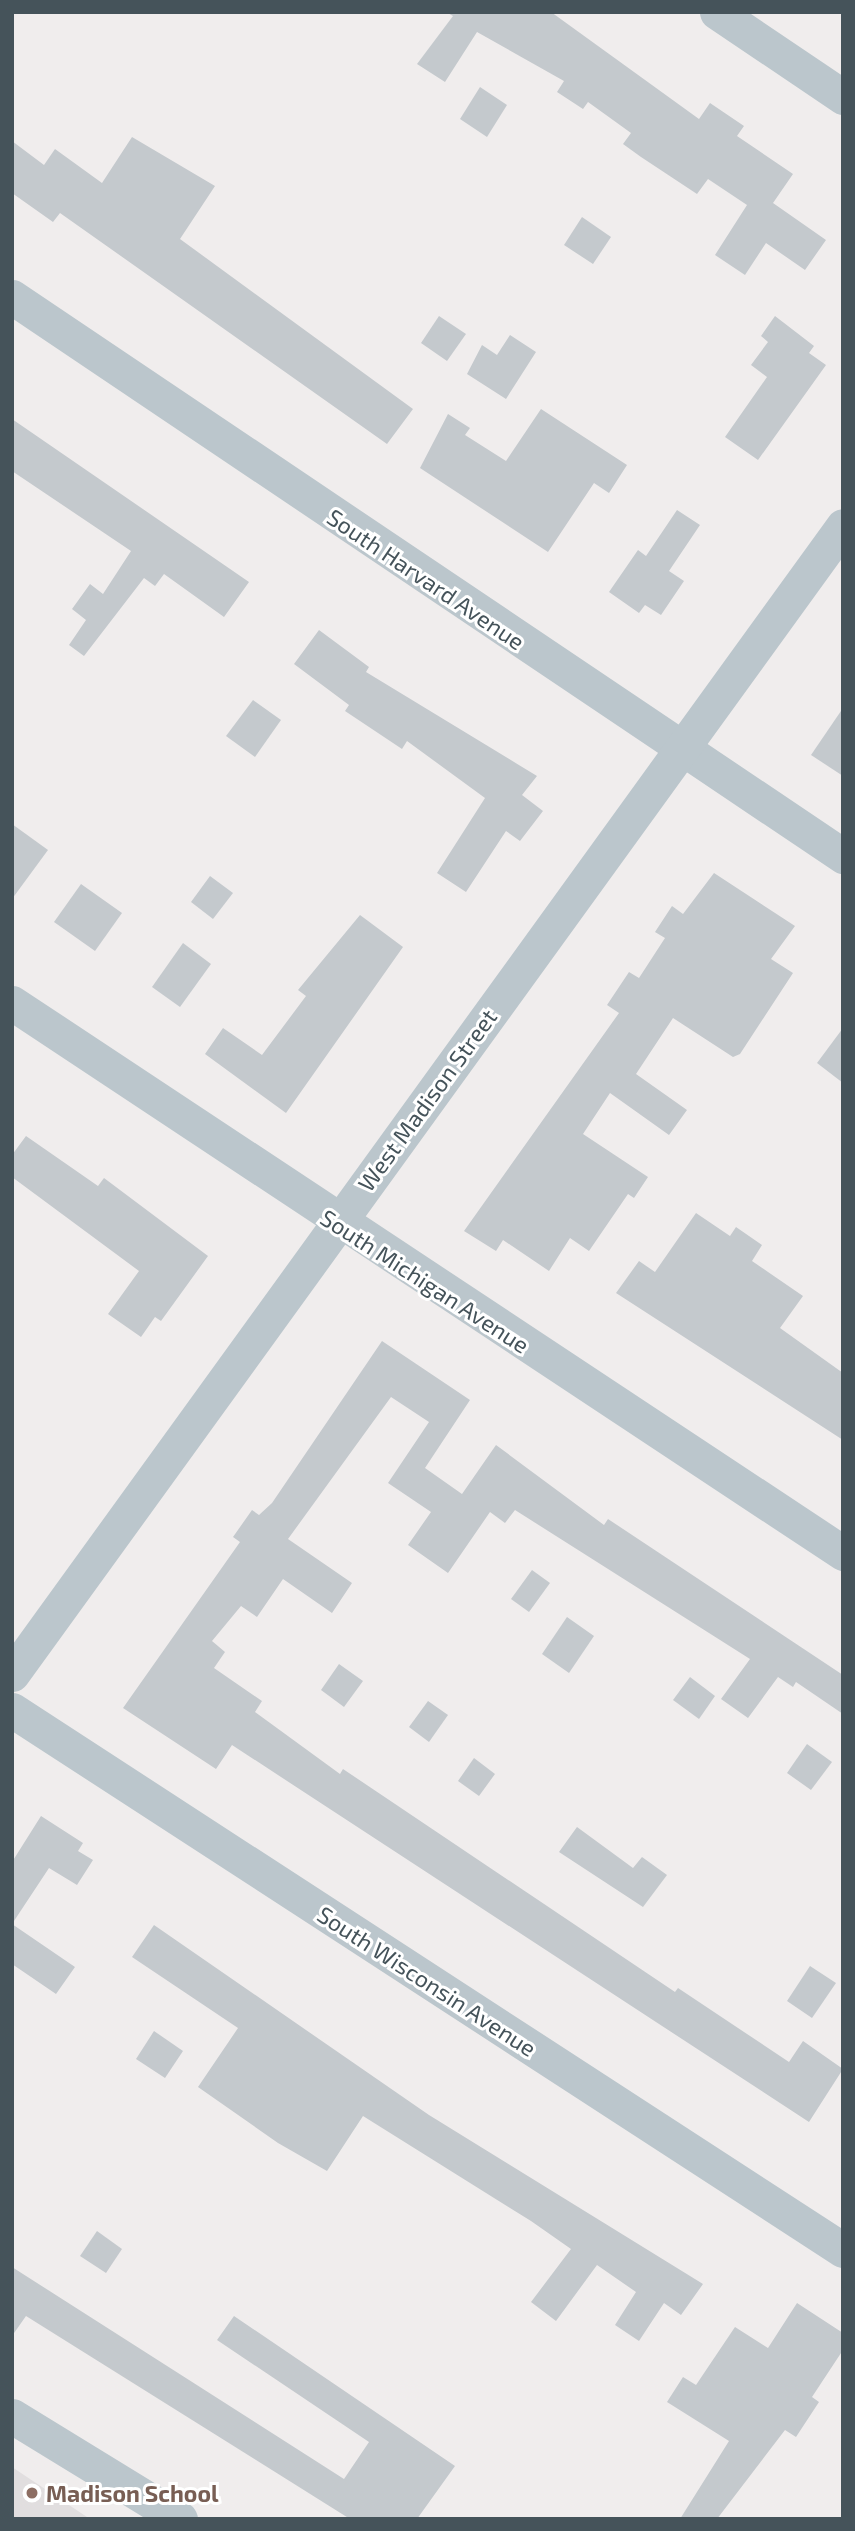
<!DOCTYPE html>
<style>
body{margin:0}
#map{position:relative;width:855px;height:2531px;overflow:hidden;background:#f0eded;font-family:"Exo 2",sans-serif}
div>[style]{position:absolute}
.education>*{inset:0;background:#e1dedf}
.building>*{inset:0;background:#c4c9cd}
.minor>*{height:35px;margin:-17.5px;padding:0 17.5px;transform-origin:17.5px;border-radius:17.5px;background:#bbc6cc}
.dots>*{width:19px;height:19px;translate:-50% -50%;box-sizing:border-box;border:4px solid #fff;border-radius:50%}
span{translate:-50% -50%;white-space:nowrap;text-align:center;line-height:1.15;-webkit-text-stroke:6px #fff;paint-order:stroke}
.street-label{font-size:23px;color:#45535a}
.education-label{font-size:23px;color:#785e54;font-weight:700}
.left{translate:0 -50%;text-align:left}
.frame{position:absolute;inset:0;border:14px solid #45535a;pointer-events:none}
</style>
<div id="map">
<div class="education">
<div style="clip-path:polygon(12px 2467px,90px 2519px,12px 2519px)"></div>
</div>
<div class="building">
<div style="clip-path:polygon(446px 12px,551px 12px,699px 119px,710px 103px,744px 126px,737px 136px,793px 174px,773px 203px,826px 240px,805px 270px,766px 243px,745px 275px,715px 255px,747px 205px,708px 179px,697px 194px,641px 157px,623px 144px,631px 133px,588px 102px,583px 109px,557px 92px,564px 81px,477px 32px,445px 82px,417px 64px,453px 16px)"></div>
<div style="clip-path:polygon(480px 87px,507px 105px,487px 137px,460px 119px)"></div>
<div style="clip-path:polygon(132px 137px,215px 186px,180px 239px,413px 409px,387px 444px,60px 213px,53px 222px,12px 193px,12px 141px,44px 165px,55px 149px,102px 183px)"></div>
<div style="clip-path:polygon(582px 217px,611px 237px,593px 264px,564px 245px)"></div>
<div style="clip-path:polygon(439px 316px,466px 334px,447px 361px,421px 343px)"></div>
<div style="clip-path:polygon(775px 316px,814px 346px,809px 353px,826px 365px,758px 460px,725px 437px,767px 377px,751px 365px,768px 342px,761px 336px)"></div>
<div style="clip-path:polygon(510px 335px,536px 352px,506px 399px,467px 374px,482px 345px,497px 355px)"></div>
<div style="clip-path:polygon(541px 409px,627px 465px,609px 493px,594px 483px,548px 552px,420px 468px,448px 414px,470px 428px,465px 435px,506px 461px)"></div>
<div style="clip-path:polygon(12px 419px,249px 582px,224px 617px,164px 574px,155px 586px,144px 578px,84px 656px,69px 645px,86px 620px,72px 609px,90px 584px,103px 594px,131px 551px,12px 471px)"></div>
<div style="clip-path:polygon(677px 510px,700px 525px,669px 571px,684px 581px,661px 615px,645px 605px,639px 613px,609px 592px,638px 550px,646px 556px)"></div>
<div style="clip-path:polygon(319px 630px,369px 667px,366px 672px,537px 776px,522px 795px,543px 811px,520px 841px,506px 831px,466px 892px,437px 873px,485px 798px,407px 741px,402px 749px,345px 711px,349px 705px,294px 664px)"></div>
<div style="clip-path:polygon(253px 700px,281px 720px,255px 757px,226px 736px)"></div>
<div style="clip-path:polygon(843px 708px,843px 776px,811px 755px)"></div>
<div style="clip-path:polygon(12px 824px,48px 850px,12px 899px)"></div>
<div style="clip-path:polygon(714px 873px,795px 926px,771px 959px,793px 973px,740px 1054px,733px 1057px,673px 1018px,636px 1074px,687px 1110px,669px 1135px,610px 1093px,583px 1134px,648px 1177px,634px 1198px,628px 1194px,589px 1251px,570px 1238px,549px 1271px,503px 1240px,496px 1251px,464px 1231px,619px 1013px,607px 1005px,629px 972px,639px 978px,665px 938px,655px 932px,672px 906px,683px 914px)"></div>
<div style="clip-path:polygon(210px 876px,233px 893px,213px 919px,191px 902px)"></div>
<div style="clip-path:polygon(81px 884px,122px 913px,95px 951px,54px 922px)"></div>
<div style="clip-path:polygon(360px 915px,403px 947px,286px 1113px,205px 1054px,223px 1028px,262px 1055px,306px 996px,298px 990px)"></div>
<div style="clip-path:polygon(183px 943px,211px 964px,180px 1007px,152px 987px)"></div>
<div style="clip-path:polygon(843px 1028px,843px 1083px,817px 1063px)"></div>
<div style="clip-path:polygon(26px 1136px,98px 1186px,104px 1178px,208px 1256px,161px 1321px,155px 1317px,141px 1337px,108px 1314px,139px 1271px,12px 1177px,12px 1155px)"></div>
<div style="clip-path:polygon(696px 1213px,730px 1236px,736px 1227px,762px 1245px,752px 1261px,803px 1296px,780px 1328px,843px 1373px,843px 1440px,616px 1293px,639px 1261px,655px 1272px)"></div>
<div style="clip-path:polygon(382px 1341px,470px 1400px,425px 1468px,462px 1494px,496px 1445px,604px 1525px,608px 1519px,843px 1675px,843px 1714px,796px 1682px,793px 1687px,778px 1677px,748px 1718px,721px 1699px,750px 1659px,515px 1510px,505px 1523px,490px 1512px,448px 1573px,408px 1545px,431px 1512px,388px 1483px,429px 1422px,391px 1397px,288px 1539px,352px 1583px,332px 1613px,283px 1579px,257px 1617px,241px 1606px,212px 1641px,225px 1652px,214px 1668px,262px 1701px,255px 1712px,340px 1774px,343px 1769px,675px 1992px,678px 1988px,789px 2062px,803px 2041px,843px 2069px,809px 2122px,232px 1745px,216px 1769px,123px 1708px,240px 1542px,233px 1537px,252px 1510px,259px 1515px,272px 1503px)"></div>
<div style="clip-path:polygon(532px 1570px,550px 1583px,529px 1612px,511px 1599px)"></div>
<div style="clip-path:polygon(567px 1617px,594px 1636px,569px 1673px,542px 1654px)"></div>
<div style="clip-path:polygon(339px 1664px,363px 1681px,344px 1707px,321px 1690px)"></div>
<div style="clip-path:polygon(690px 1677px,715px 1696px,699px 1719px,673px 1700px)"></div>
<div style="clip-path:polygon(428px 1701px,448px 1715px,429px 1742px,409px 1727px)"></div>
<div style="clip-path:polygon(807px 1744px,832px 1762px,811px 1790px,787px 1773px)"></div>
<div style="clip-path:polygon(474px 1758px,495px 1774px,479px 1796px,458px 1781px)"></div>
<div style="clip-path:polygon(41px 1816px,83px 1843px,78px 1851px,93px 1860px,77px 1885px,49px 1868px,12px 1924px,75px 1967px,56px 1994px,12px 1964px,12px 1862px)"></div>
<div style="clip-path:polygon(577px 1827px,633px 1868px,642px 1857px,667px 1875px,643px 1907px,559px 1852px)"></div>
<div style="clip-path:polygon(154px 1925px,429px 2115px,703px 2284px,681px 2315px,664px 2303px,639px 2341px,615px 2325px,636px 2292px,597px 2265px,556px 2321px,531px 2302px,571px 2249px,531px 2221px,363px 2116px,327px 2171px,278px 2143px,198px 2087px,238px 2028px,132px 1957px)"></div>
<div style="clip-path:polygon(810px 1966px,836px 1983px,812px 2018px,787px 2001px)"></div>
<div style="clip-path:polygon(154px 2031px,183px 2051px,165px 2078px,136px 2059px)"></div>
<div style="clip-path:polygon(97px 2231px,122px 2249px,106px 2273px,80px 2256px)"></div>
<div style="clip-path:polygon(12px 2267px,344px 2479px,369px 2442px,217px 2340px,234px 2316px,455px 2466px,417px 2519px,350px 2519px,26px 2316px,12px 2336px)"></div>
<div style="clip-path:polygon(797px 2303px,843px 2333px,843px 2350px,812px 2397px,819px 2402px,796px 2437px,785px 2430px,717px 2519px,680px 2519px,729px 2441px,667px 2402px,683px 2377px,696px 2385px,735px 2327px,768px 2348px)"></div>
</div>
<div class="minor">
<div style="left:717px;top:12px;width:152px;rotate:34deg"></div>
<div style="left:12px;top:297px;width:1002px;rotate:33.93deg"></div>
<div style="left:12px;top:1003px;width:997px;rotate:33.5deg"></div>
<div style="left:12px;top:1674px;width:1417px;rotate:-54.1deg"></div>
<div style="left:12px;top:1710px;width:991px;rotate:33.02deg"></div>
<div style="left:12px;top:2416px;width:197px;rotate:31.5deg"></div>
</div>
<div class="dots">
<div style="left:32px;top:2493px;background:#8d6e63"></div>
</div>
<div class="street-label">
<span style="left:426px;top:579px;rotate:34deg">South Harvard Avenue</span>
<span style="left:427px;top:1100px;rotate:-54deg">West Madison Street</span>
<span style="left:425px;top:1281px;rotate:33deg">South Michigan Avenue</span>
<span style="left:427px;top:1981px;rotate:33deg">South Wisconsin Avenue</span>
</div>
<div class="education-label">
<span class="left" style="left:46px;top:2493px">Madison School</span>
</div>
<div class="frame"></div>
</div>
